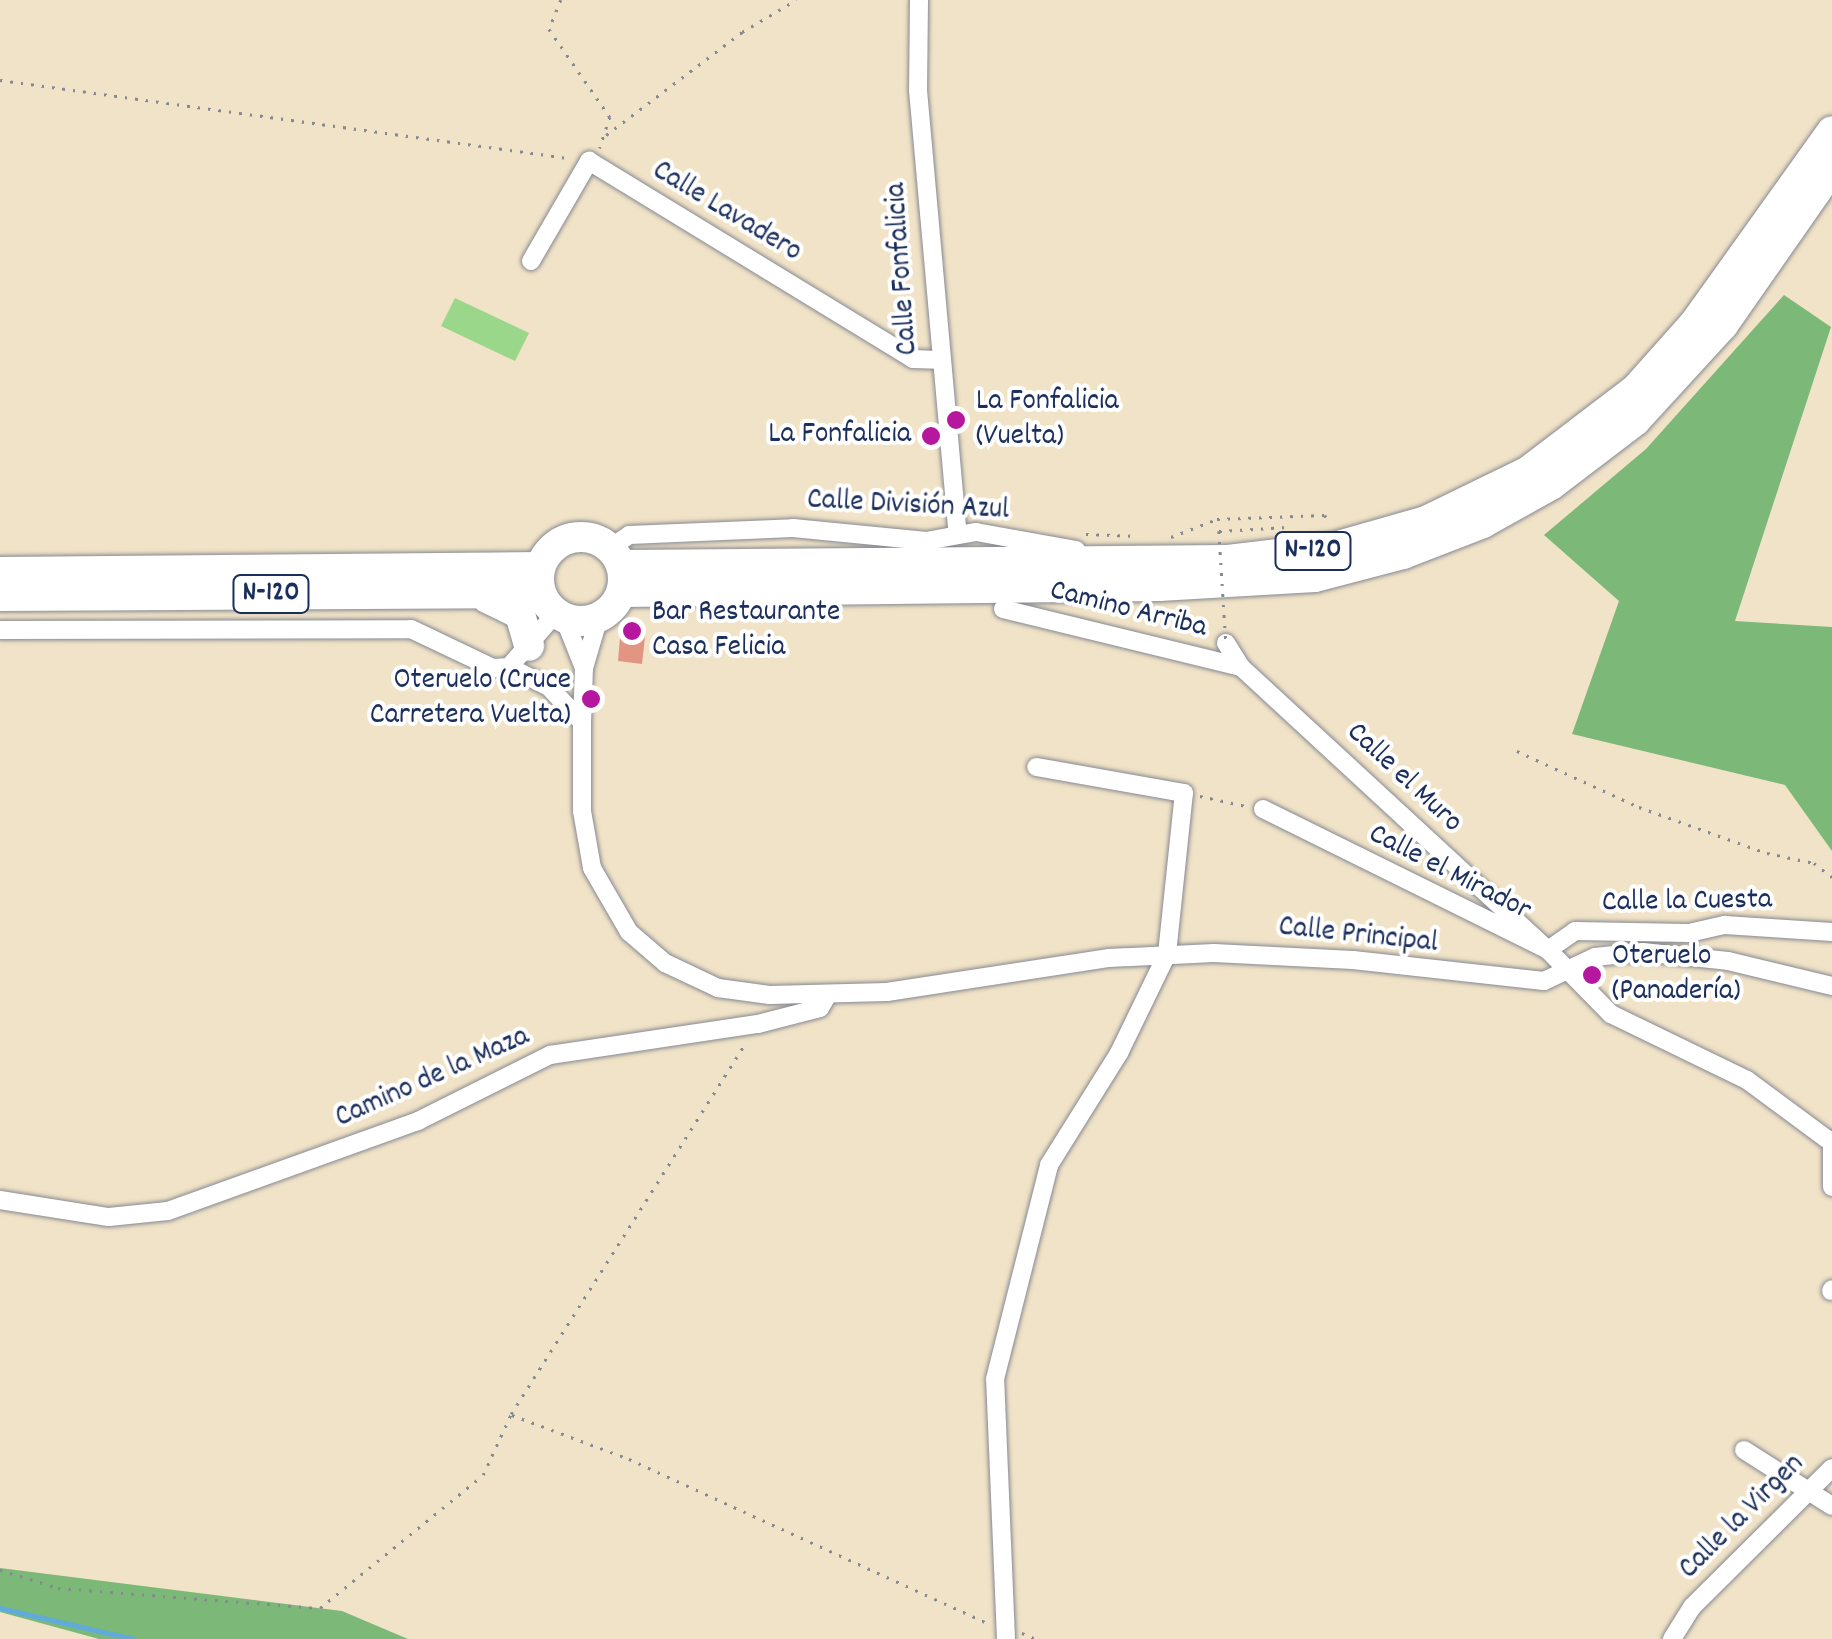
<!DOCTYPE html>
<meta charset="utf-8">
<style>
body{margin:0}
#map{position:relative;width:1832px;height:1639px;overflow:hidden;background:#f1e3c7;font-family:Dekko,sans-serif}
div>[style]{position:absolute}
.green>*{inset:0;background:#9bd78b}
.forest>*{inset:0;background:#7cb877}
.stream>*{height:5px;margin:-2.5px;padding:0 2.5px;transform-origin:2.5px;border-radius:2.5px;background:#60abd8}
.building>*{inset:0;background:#e29583}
.path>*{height:2.5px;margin-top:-1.25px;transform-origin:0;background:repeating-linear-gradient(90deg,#868992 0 2.5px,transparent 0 10.5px)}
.roads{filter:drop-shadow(0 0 2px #868992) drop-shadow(0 0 2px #868992)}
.minor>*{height:18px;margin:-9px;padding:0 9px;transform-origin:9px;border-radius:9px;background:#fff}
.trunk>*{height:30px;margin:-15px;padding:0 15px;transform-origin:15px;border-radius:15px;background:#fff}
.trunk>.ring{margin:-15px;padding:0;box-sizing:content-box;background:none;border:30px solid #fff;border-radius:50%}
.path-bridge>*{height:2.5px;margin-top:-1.25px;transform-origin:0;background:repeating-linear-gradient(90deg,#868992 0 2.5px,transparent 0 10.5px)}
.dots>*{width:28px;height:28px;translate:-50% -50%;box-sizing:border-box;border:5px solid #fff;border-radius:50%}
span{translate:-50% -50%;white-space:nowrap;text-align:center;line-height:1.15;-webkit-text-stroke:8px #fff;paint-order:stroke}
.shield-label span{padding:2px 8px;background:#fff;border:2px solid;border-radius:8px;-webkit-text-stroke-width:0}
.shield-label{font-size:28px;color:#1b2f5e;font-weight:700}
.street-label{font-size:30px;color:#1b2f5e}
.poi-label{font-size:30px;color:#1b2f5e}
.left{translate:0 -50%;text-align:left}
.right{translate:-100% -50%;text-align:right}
</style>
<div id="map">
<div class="green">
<div style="clip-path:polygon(455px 298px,529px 333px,515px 361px,441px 326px)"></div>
</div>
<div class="forest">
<div style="clip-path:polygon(1784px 295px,1831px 327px,1735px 621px,1832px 627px,1832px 851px,1785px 785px,1572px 734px,1619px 601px,1544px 535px,1646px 449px)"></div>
<div style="clip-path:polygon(0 1568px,342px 1611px,408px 1639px,99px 1639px,0 1612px)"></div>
</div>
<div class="stream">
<div style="left:0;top:1608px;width:137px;rotate:13.1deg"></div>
</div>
<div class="building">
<div style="clip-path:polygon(621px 625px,646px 628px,642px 664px,618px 661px)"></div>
</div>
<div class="path">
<div style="left:561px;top:0;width:31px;rotate:112deg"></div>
<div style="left:549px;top:29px;width:107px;rotate:55.3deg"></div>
<div style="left:610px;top:117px;width:33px;rotate:108deg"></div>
<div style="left:0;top:80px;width:573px;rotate:7.82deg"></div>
<div style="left:606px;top:135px;width:171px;rotate:-37.1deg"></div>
<div style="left:742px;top:32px;width:63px;rotate:-30.7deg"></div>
<div style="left:1219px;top:531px;width:69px;rotate:-3.3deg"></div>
<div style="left:1086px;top:534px;width:52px;rotate:2.2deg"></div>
<div style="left:1171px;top:537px;width:49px;rotate:-21.4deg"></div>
<div style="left:1217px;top:519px;width:108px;rotate:-2.1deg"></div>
<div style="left:1325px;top:515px;width:10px;rotate:66deg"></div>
<div style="left:1517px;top:751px;width:134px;rotate:24.7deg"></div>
<div style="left:1639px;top:807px;width:136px;rotate:19.8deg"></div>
<div style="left:1767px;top:853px;width:48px;rotate:12deg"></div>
<div style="left:1814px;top:863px;width:23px;rotate:38deg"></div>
<div style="left:1200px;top:796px;width:47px;rotate:12.3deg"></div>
<div style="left:512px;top:1415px;width:125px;rotate:20.6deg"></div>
<div style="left:629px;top:1459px;width:392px;rotate:24.6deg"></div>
<div style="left:0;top:1570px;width:61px;rotate:17.2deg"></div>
<div style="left:58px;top:1588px;width:263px;rotate:4.4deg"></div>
<div style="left:320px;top:1608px;width:210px;rotate:-39.2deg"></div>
<div style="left:483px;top:1475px;width:67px;rotate:-65.3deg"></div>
<div style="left:511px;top:1414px;width:436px;rotate:-57.7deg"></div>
<div style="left:1022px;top:1633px;width:15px;rotate:23deg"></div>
</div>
<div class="roads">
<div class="minor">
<div style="left:919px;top:0;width:90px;rotate:90.6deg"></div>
<div style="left:918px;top:90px;width:446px;rotate:84.9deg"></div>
<div style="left:531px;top:261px;width:116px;rotate:-59.9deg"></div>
<div style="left:589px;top:161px;width:380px;rotate:31.4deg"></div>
<div style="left:913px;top:359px;width:25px;rotate:2deg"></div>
<div style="left:610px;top:548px;width:23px;rotate:-34deg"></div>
<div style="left:629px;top:535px;width:164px;rotate:-2.4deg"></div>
<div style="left:793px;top:528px;width:134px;rotate:5.6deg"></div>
<div style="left:926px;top:541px;width:51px;rotate:-10.2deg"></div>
<div style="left:976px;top:532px;width:102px;rotate:10.2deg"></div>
<div style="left:1003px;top:609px;width:245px;rotate:13.7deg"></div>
<div style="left:599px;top:617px;width:53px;rotate:106.4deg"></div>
<div style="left:584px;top:668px;width:54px;rotate:92.1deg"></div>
<div style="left:582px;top:722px;width:89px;rotate:90deg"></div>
<div style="left:582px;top:811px;width:58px;rotate:80deg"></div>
<div style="left:592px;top:868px;width:74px;rotate:60deg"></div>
<div style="left:629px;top:932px;width:48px;rotate:40.7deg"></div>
<div style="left:665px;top:963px;width:59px;rotate:25.3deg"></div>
<div style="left:718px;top:988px;width:52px;rotate:7.7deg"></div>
<div style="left:770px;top:995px;width:117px;rotate:-1.5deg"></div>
<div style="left:887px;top:992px;width:225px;rotate:-8.7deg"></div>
<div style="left:1109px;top:958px;width:105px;rotate:-2.7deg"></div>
<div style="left:1214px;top:953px;width:139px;rotate:2.9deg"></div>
<div style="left:1353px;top:960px;width:192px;rotate:6.3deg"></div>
<div style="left:1544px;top:981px;width:56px;rotate:-25.2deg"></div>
<div style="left:1595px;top:957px;width:48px;rotate:-5.9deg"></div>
<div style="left:1643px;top:952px;width:85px;rotate:6deg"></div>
<div style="left:1728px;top:961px;width:107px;rotate:13.5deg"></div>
<div style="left:564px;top:618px;width:54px;rotate:68.2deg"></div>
<div style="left:0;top:630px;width:411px;rotate:-0.1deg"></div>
<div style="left:411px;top:629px;width:91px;rotate:25.4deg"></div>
<div style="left:493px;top:668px;width:16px;rotate:-4deg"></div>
<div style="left:509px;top:667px;width:72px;rotate:-49deg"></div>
<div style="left:1226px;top:643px;width:28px;rotate:58deg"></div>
<div style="left:1241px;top:667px;width:418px;rotate:42.7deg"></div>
<div style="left:1548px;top:950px;width:33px;rotate:-35deg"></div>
<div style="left:1575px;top:931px;width:114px;rotate:1deg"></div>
<div style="left:1689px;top:933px;width:37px;rotate:-13deg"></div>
<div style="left:1725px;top:925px;width:107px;rotate:3.7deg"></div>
<div style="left:509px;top:667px;width:45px;rotate:26.6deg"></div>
<div style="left:549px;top:687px;width:47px;rotate:46.7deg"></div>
<div style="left:1263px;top:809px;width:318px;rotate:26.3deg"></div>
<div style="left:1548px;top:950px;width:90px;rotate:45.5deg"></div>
<div style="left:1611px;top:1014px;width:151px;rotate:25.9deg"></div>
<div style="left:1747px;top:1080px;width:106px;rotate:36.5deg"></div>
<div style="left:1832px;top:1140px;width:47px;rotate:90deg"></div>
<div style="left:0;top:1200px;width:110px;rotate:8.9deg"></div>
<div style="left:109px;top:1217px;width:59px;rotate:-5.8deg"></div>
<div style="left:168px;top:1211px;width:266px;rotate:-19.8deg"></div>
<div style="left:418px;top:1121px;width:148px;rotate:-26.6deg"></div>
<div style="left:550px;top:1055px;width:210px;rotate:-8.5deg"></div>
<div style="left:758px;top:1024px;width:64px;rotate:-14.5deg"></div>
<div style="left:820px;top:1008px;width:16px;rotate:-60deg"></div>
<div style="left:1831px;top:1291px;width:2px;rotate:-63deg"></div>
<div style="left:1744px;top:1450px;width:104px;rotate:32.5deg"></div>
<div style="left:1006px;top:1639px;width:260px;rotate:-92.4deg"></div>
<div style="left:995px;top:1379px;width:221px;rotate:-75.8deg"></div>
<div style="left:1049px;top:1165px;width:132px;rotate:-58deg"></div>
<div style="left:1119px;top:1053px;width:110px;rotate:-64.1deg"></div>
<div style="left:1167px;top:954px;width:162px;rotate:-84deg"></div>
<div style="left:1184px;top:793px;width:150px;rotate:-170deg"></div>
<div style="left:1672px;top:1639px;width:38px;rotate:-58deg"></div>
<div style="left:1692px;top:1607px;width:197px;rotate:-44.8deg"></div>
</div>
<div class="trunk">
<div class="ring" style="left:539px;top:537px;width:54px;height:54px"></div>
<div style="left:621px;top:565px;width:607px;rotate:-0.47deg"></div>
<div style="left:1228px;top:560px;width:108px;rotate:-6.9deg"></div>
<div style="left:1335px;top:547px;width:95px;rotate:-15.9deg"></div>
<div style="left:1426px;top:521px;width:112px;rotate:-25.9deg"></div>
<div style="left:1527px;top:472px;width:137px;rotate:-37.3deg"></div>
<div style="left:1636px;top:389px;width:87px;rotate:-48.3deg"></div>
<div style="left:1694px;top:324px;width:237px;rotate:-54.4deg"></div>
<div style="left:0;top:572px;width:540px;rotate:-0.53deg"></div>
<div style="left:622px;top:592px;width:537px;rotate:-0.64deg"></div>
<div style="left:1159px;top:586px;width:156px;rotate:-3.3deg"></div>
<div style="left:1315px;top:577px;width:91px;rotate:-14.6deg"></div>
<div style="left:1403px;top:554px;width:86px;rotate:-21.2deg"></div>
<div style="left:1483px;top:523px;width:78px;rotate:-29.2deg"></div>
<div style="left:1551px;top:485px;width:106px;rotate:-37.3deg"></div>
<div style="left:1635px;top:421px;width:130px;rotate:-47.5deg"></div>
<div style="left:1723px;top:325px;width:190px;rotate:-55.1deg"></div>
<div style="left:0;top:596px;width:541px;rotate:-0.32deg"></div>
<div style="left:487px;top:598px;width:37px;rotate:26deg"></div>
<div style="left:520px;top:614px;width:33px;rotate:74deg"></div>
</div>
</div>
<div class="path-bridge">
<div style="left:1219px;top:531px;width:112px;rotate:86.4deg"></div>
</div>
<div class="dots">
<div style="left:956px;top:420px;background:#b5179e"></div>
<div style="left:931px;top:436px;background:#b5179e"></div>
<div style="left:632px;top:631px;background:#b5179e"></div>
<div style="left:591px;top:699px;background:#b5179e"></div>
<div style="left:1592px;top:975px;background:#b5179e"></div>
</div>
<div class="shield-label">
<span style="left:1313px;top:551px">N-120</span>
<span style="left:271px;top:594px">N-120</span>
</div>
<div class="street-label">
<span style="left:726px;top:213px;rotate:31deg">Calle Lavadero</span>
<span style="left:904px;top:269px;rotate:-94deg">Calle Fonfalicia</span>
<span style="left:908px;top:507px;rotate:3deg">Calle División Azul</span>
<span style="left:1128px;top:611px;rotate:14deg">Camino Arriba</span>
<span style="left:1403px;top:779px;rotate:43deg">Calle el Muro</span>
<span style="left:1449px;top:874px;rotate:27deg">Calle el Mirador</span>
<span style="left:1687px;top:903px;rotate:-1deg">Calle la Cuesta</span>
<span style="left:1358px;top:937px;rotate:6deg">Calle Principal</span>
<span style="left:433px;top:1079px;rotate:-24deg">Camino de la Maza</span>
<span style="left:1743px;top:1518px;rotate:-45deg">Calle la Virgen</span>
</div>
<div class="poi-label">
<span class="left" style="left:976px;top:420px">La Fonfalicia<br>(Vuelta)</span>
<span class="right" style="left:911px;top:436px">La Fonfalicia</span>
<span class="left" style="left:652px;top:631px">Bar Restaurante<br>Casa Felicia</span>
<span class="right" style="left:571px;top:699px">Oteruelo (Cruce<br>Carretera Vuelta)</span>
<span class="left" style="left:1612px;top:975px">Oteruelo<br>(Panadería)</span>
</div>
</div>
